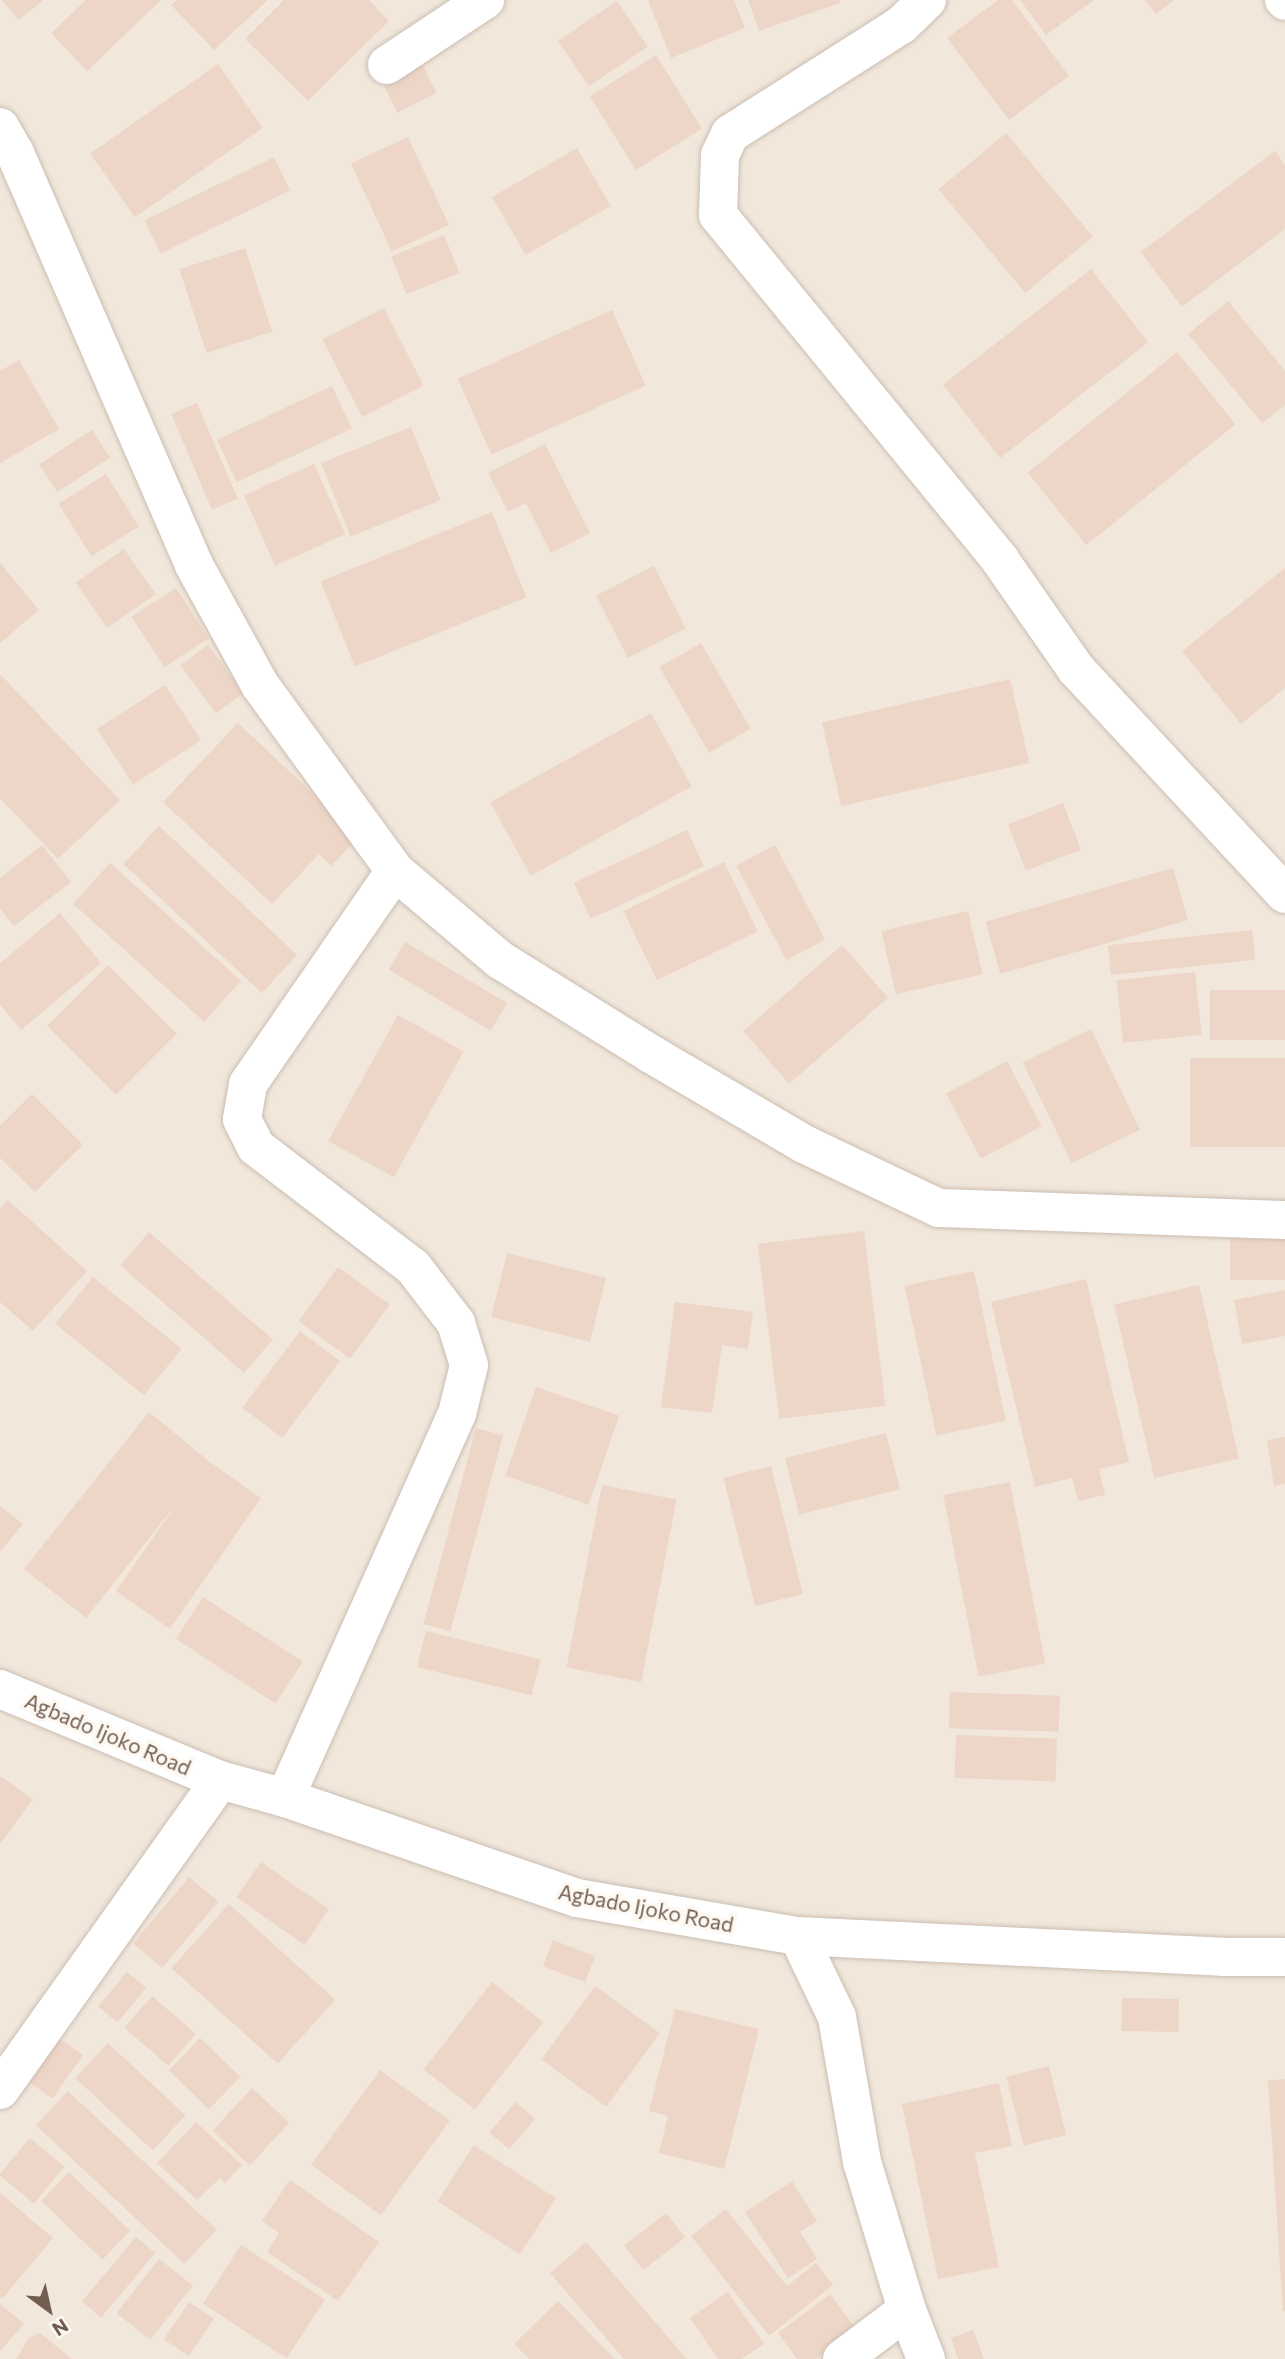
<!DOCTYPE html>
<style>
body{margin:0}
#map{position:relative;width:1285px;height:2359px;overflow:hidden;background:#faf5ec;font-family:Commissioner,sans-serif}
div>[style]{position:absolute}
.residential>*{inset:0;background:#f1e7db;transform-origin:0 0}
.building>*{inset:0;background:#edd6c7;transform-origin:0 0}
.roads{filter:drop-shadow(0 0 2px #ccbdb2) drop-shadow(0 0 2px #ccbdb2)}
.street>*{height:38px;margin:-19px;padding:0 19px;transform-origin:19px;border-radius:19px;background:#fff}
span{translate:-50% -50%;white-space:nowrap;text-align:center;line-height:1.15;-webkit-text-stroke:7px #fdf9f2;paint-order:stroke}
.street-label{font-size:21px;color:#735d51}
.north{position:absolute;left:14px;top:2275px;width:70px;height:70px;-webkit-text-stroke:5px #fdf9f2;paint-order:stroke;rotate:147deg;font-size:19px;font-weight:700;line-height:28px;text-align:center;color:#735d51}
.north::after{content:'';display:block;margin:auto;width:24px;height:32px;background:#735d51;clip-path:polygon(50% 0,100% 100%,50% 72%,0 100%)}
</style>
<div id="map">
<div class="residential">
<div style="left:0;top:0;width:1285px;height:2359px"></div>
</div>
<div class="building">
<div style="clip-path:polygon(2px 0,43px 0,19px 20px)"></div>
<div style="clip-path:polygon(86px 0,161px 0,87px 71px,51px 33px)"></div>
<div style="clip-path:polygon(177px 0,268px 0,214px 50px,171px 5px)"></div>
<div style="clip-path:polygon(284px 0,369px 0,389px 21px,308px 101px,245px 39px)"></div>
<div style="clip-path:polygon(648px 0,734px 0,745px 28px,671px 58px)"></div>
<div style="clip-path:polygon(748px 0,839px 0,840px 3px,759px 31px)"></div>
<div style="clip-path:polygon(998px 0,1012px 0,1069px 76px,1009px 120px,947px 38px)"></div>
<div style="clip-path:polygon(1020px 0,1094px 0,1046px 35px)"></div>
<div style="clip-path:polygon(1145px 0,1174px 0,1156px 14px)"></div>
<div style="left:617px;top:1px;width:55px;height:71px;rotate:56deg"></div>
<div style="left:656px;top:55px;width:87px;height:78px;rotate:58deg"></div>
<div style="left:419px;top:58px;width:39px;height:44px;rotate:63deg"></div>
<div style="left:218px;top:64px;width:78px;height:156px;rotate:55deg"></div>
<div style="left:1006px;top:133px;width:135px;height:88px;rotate:50deg"></div>
<div style="left:408px;top:137px;width:97px;height:63px;rotate:65deg"></div>
<div style="left:577px;top:148px;width:67px;height:98px;rotate:60deg"></div>
<div style="clip-path:polygon(1275px 151px,1285px 165px,1285px 229px,1182px 307px,1141px 252px)"></div>
<div style="left:274px;top:157px;width:37px;height:144px;rotate:64deg"></div>
<div style="left:444px;top:235px;width:41px;height:57px;rotate:68deg"></div>
<div style="left:245px;top:248px;width:88px;height:69px;rotate:72deg"></div>
<div style="left:1091px;top:269px;width:93px;height:188px;rotate:52deg"></div>
<div style="clip-path:polygon(1228px 301px,1285px 371px,1285px 405px,1262px 423px,1188px 334px)"></div>
<div style="left:384px;top:308px;width:87px;height:69px;rotate:63deg"></div>
<div style="left:612px;top:310px;width:83px;height:169px;rotate:66deg"></div>
<div style="left:1177px;top:352px;width:93px;height:192px;rotate:51deg"></div>
<div style="clip-path:polygon(19px 360px,59px 429px,0 463px,0 371px)"></div>
<div style="left:332px;top:386px;width:47px;height:127px;rotate:65deg"></div>
<div style="left:197px;top:403px;width:104px;height:28px;rotate:67deg"></div>
<div style="left:411px;top:427px;width:79px;height:97px;rotate:68deg"></div>
<div style="left:92px;top:430px;width:33px;height:63px;rotate:57deg"></div>
<div style="clip-path:polygon(545px 444px,590px 533px,551px 553px,526px 503px,508px 512px,488px 473px)"></div>
<div style="left:314px;top:464px;width:77px;height:77px;rotate:66deg"></div>
<div style="left:106px;top:474px;width:62px;height:56px;rotate:58deg"></div>
<div style="left:492px;top:512px;width:92px;height:185px;rotate:68deg"></div>
<div style="left:124px;top:549px;width:55px;height:59px;rotate:55deg"></div>
<div style="clip-path:polygon(0 563px,39px 610px,0 643px)"></div>
<div style="left:654px;top:566px;width:70px;height:65px;rotate:63deg"></div>
<div style="clip-path:polygon(1285px 568px,1285px 688px,1241px 724px,1182px 651px)"></div>
<div style="left:176px;top:588px;width:60px;height:53px;rotate:57deg"></div>
<div style="left:701px;top:643px;width:99px;height:48px;rotate:60deg"></div>
<div style="left:208px;top:645px;width:60px;height:34px;rotate:54deg"></div>
<div style="clip-path:polygon(0 674px,120px 800px,58px 859px,0 798px)"></div>
<div style="left:1010px;top:679px;width:86px;height:193px;rotate:77deg"></div>
<div style="left:165px;top:685px;width:66px;height:81px;rotate:57deg"></div>
<div style="left:651px;top:713px;width:84px;height:184px;rotate:61deg"></div>
<div style="clip-path:polygon(238px 723px,359px 837px,331px 866px,319px 854px,272px 904px,163px 802px)"></div>
<div style="left:1063px;top:803px;width:50px;height:59px;rotate:69deg"></div>
<div style="left:159px;top:826px;width:189px;height:52px;rotate:43deg"></div>
<div style="left:687px;top:830px;width:40px;height:125px;rotate:65deg"></div>
<div style="clip-path:polygon(42px 845px,71px 882px,14px 926px,0 909px,0 878px)"></div>
<div style="left:775px;top:845px;width:107px;height:44px;rotate:62deg"></div>
<div style="left:724px;top:862px;width:77px;height:112px;rotate:64deg"></div>
<div style="left:110px;top:863px;width:176px;height:55px;rotate:42deg"></div>
<div style="left:1173px;top:868px;width:54px;height:195px;rotate:74deg"></div>
<div style="left:968px;top:911px;width:65px;height:89px;rotate:77deg"></div>
<div style="clip-path:polygon(60px 913px,101px 963px,21px 1030px,0 1005px,0 963px)"></div>
<div style="left:1252px;top:930px;width:30px;height:145px;rotate:84deg"></div>
<div style="left:405px;top:942px;width:119px;height:32px;rotate:31deg"></div>
<div style="left:842px;top:945px;width:70px;height:131px;rotate:49deg"></div>
<div style="left:108px;top:965px;width:97px;height:86px;rotate:45deg"></div>
<div style="left:1195px;top:972px;width:63px;height:79px;rotate:84deg"></div>
<div style="left:1285px;top:990px;width:50px;height:75px;rotate:90deg"></div>
<div style="left:398px;top:1015px;width:75px;height:144px;rotate:29deg"></div>
<div style="left:1091px;top:1029px;width:112px;height:76px;rotate:64deg"></div>
<div style="left:1285px;top:1058px;width:89px;height:95px;rotate:90deg"></div>
<div style="left:1007px;top:1061px;width:74px;height:69px;rotate:62deg"></div>
<div style="clip-path:polygon(32px 1094px,83px 1145px,35px 1192px,0 1158px,0 1126px)"></div>
<div style="clip-path:polygon(8px 1200px,87px 1271px,33px 1331px,0 1302px,0 1209px)"></div>
<div style="left:864px;top:1231px;width:176px;height:107px;rotate:83deg"></div>
<div style="left:149px;top:1232px;width:164px;height:44px;rotate:41deg"></div>
<div style="left:1285px;top:1236px;width:44px;height:55px;rotate:90deg"></div>
<div style="left:507px;top:1253px;width:102px;height:66px;rotate:14deg"></div>
<div style="left:338px;top:1267px;width:64px;height:67px;rotate:36deg"></div>
<div style="left:974px;top:1271px;width:153px;height:71px;rotate:78deg"></div>
<div style="left:93px;top:1277px;width:114px;height:60px;rotate:39deg"></div>
<div style="clip-path:polygon(1086px 1279px,1129px 1462px,1099px 1469px,1105px 1495px,1078px 1501px,1072px 1478px,1035px 1487px,991px 1302px)"></div>
<div style="left:1199px;top:1285px;width:178px;height:87px;rotate:77deg"></div>
<div style="clip-path:polygon(1285px 1290px,1285px 1336px,1242px 1344px,1234px 1300px)"></div>
<div style="clip-path:polygon(675px 1302px,753px 1312px,748px 1349px,722px 1345px,712px 1413px,661px 1407px)"></div>
<div style="left:300px;top:1331px;width:50px;height:96px;rotate:37deg"></div>
<div style="left:536px;top:1387px;width:88px;height:94px;rotate:19deg"></div>
<div style="clip-path:polygon(149px 1412px,210px 1462px,261px 1498px,170px 1629px,116px 1591px,178px 1502px,86px 1618px,24px 1569px)"></div>
<div style="left:476px;top:1428px;width:28px;height:203px;rotate:15deg"></div>
<div style="left:886px;top:1433px;width:58px;height:104px;rotate:76deg"></div>
<div style="clip-path:polygon(1285px 1437px,1285px 1484px,1274px 1486px,1267px 1440px)"></div>
<div style="left:771px;top:1466px;width:132px;height:49px;rotate:76deg"></div>
<div style="left:1010px;top:1482px;width:185px;height:68px;rotate:79deg"></div>
<div style="left:602px;top:1485px;width:76px;height:186px;rotate:11deg"></div>
<div style="clip-path:polygon(0 1506px,23px 1524px,0 1552px)"></div>
<div style="left:203px;top:1597px;width:119px;height:50px;rotate:33deg"></div>
<div style="left:426px;top:1631px;width:118px;height:37px;rotate:14deg"></div>
<div style="left:950px;top:1692px;width:110px;height:36px;rotate:2deg"></div>
<div style="left:956px;top:1735px;width:101px;height:43px;rotate:2deg"></div>
<div style="clip-path:polygon(0 1776px,33px 1799px,0 1844px)"></div>
<div style="left:261px;top:1862px;width:83px;height:43px;rotate:35deg"></div>
<div style="left:189px;top:1877px;width:38px;height:87px;rotate:40deg"></div>
<div style="left:229px;top:1904px;width:143px;height:86px;rotate:42deg"></div>
<div style="left:553px;top:1940px;width:45px;height:28px;rotate:21deg"></div>
<div style="left:127px;top:1972px;width:25px;height:45px;rotate:40deg"></div>
<div style="left:492px;top:1982px;width:65px;height:111px;rotate:38deg"></div>
<div style="left:595px;top:1986px;width:80px;height:91px;rotate:36deg"></div>
<div style="left:152px;top:1996px;width:58px;height:42px;rotate:41deg"></div>
<div style="left:1122px;top:1998px;width:57px;height:33px;rotate:1deg"></div>
<div style="clip-path:polygon(675px 2009px,759px 2029px,724px 2169px,659px 2153px,668px 2116px,649px 2111px)"></div>
<div style="left:200px;top:2038px;width:56px;height:45px;rotate:44deg"></div>
<div style="left:60px;top:2039px;width:28px;height:53px;rotate:35deg"></div>
<div style="left:108px;top:2043px;width:106px;height:48px;rotate:43deg"></div>
<div style="left:1049px;top:2066px;width:71px;height:44px;rotate:76deg"></div>
<div style="left:380px;top:2070px;width:86px;height:117px;rotate:36deg"></div>
<div style="clip-path:polygon(1285px 2079px,1285px 2311px,1283px 2311px,1268px 2081px)"></div>
<div style="clip-path:polygon(999px 2083px,1012px 2146px,975px 2153px,999px 2267px,938px 2279px,902px 2104px)"></div>
<div style="left:252px;top:2088px;width:51px;height:58px;rotate:43deg"></div>
<div style="left:68px;top:2091px;width:203px;height:47px;rotate:43deg"></div>
<div style="left:515px;top:2102px;width:26px;height:40px;rotate:40deg"></div>
<div style="clip-path:polygon(196px 2122px,242px 2165px,225px 2183px,220px 2178px,197px 2200px,157px 2163px)"></div>
<div style="left:30px;top:2138px;width:45px;height:48px;rotate:40deg"></div>
<div style="left:474px;top:2145px;width:98px;height:67px;rotate:33deg"></div>
<div style="left:69px;top:2172px;width:85px;height:40px;rotate:44deg"></div>
<div style="clip-path:polygon(290px 2180px,379px 2242px,338px 2301px,267px 2252px,279px 2233px,262px 2221px)"></div>
<div style="clip-path:polygon(792px 2181px,817px 2221px,800px 2232px,817px 2259px,788px 2278px,745px 2212px)"></div>
<div style="clip-path:polygon(0 2193px,53px 2238px,2px 2299px,0 2297px)"></div>
<div style="clip-path:polygon(726px 2209px,787px 2286px,816px 2263px,833px 2285px,769px 2336px,691px 2236px)"></div>
<div style="left:666px;top:2213px;width:31px;height:53px;rotate:52deg"></div>
<div style="left:136px;top:2237px;width:25px;height:84px;rotate:40deg"></div>
<div style="clip-path:polygon(586px 2242px,687px 2359px,624px 2359px,550px 2273px)"></div>
<div style="left:241px;top:2245px;width:100px;height:70px;rotate:33deg"></div>
<div style="left:159px;top:2259px;width:43px;height:69px;rotate:38deg"></div>
<div style="clip-path:polygon(728px 2292px,764px 2344px,742px 2359px,718px 2359px,690px 2318px)"></div>
<div style="clip-path:polygon(830px 2294px,856px 2329px,816px 2359px,797px 2359px,778px 2333px)"></div>
<div style="clip-path:polygon(558px 2301px,615px 2359px,529px 2359px,514px 2344px)"></div>
<div style="left:189px;top:2302px;width:30px;height:45px;rotate:34deg"></div>
<div style="clip-path:polygon(0 2304px,24px 2324px,0 2351px)"></div>
<div style="clip-path:polygon(973px 2330px,984px 2359px,958px 2359px,951px 2338px)"></div>
<div style="clip-path:polygon(40px 2333px,72px 2359px,16px 2359px,29px 2338px)"></div>
</div>
<div class="roads">
<div class="street">
<div style="left:927px;top:0;width:36px;rotate:136deg"></div>
<div style="left:901px;top:25px;width:203px;rotate:147.5deg"></div>
<div style="left:730px;top:134px;width:23px;rotate:115deg"></div>
<div style="left:720px;top:155px;width:60px;rotate:91.9deg"></div>
<div style="left:718px;top:215px;width:446px;rotate:50.7deg"></div>
<div style="left:1000px;top:560px;width:133px;rotate:55.1deg"></div>
<div style="left:1076px;top:669px;width:307px;rotate:47.1deg"></div>
<div style="left:1284px;top:0;width:1px;rotate:45deg"></div>
<div style="left:387px;top:65px;width:118px;rotate:-33.6deg"></div>
<div style="left:0;top:127px;width:30px;rotate:60deg"></div>
<div style="left:15px;top:153px;width:449px;rotate:66.5deg"></div>
<div style="left:194px;top:565px;width:137px;rotate:61.2deg"></div>
<div style="left:260px;top:685px;width:230px;rotate:54deg"></div>
<div style="left:395px;top:871px;width:138px;rotate:40.3deg"></div>
<div style="left:500px;top:960px;width:178px;rotate:31.9deg"></div>
<div style="left:651px;top:1054px;width:178px;rotate:30.5deg"></div>
<div style="left:804px;top:1144px;width:149px;rotate:25.4deg"></div>
<div style="left:939px;top:1208px;width:346px;rotate:2deg"></div>
<div style="left:0;top:1689px;width:238px;rotate:22.5deg"></div>
<div style="left:220px;top:1780px;width:67px;rotate:15.5deg"></div>
<div style="left:285px;top:1798px;width:309px;rotate:18.9deg"></div>
<div style="left:577px;top:1898px;width:224px;rotate:9.8deg"></div>
<div style="left:798px;top:1936px;width:425px;rotate:2.8deg"></div>
<div style="left:1222px;top:1957px;width:63px"></div>
<div style="left:285px;top:1798px;width:421px;rotate:-65.9deg"></div>
<div style="left:457px;top:1414px;width:50px;rotate:-76.2deg"></div>
<div style="left:469px;top:1365px;width:44px;rotate:-107.2deg"></div>
<div style="left:456px;top:1323px;width:71px;rotate:-127.5deg"></div>
<div style="left:413px;top:1267px;width:198px;rotate:-142.6deg"></div>
<div style="left:256px;top:1147px;width:31px;rotate:-117deg"></div>
<div style="left:242px;top:1119px;width:36px;rotate:-80deg"></div>
<div style="left:248px;top:1084px;width:259px;rotate:-55.4deg"></div>
<div style="left:798px;top:1936px;width:90px;rotate:64.3deg"></div>
<div style="left:837px;top:2017px;width:147px;rotate:80.2deg"></div>
<div style="left:862px;top:2162px;width:155px;rotate:73.1deg"></div>
<div style="left:907px;top:2310px;width:53px;rotate:68.8deg"></div>
<div style="left:0;top:2090px;width:380px;rotate:-54.6deg"></div>
<div style="left:842px;top:2359px;width:81px;rotate:-37deg"></div>
</div>
</div>
<div class="street-label">
<span style="left:108px;top:1734px;rotate:23deg">Agbado Ijoko Road</span>
<span style="left:646px;top:1908px;rotate:11deg">Agbado Ijoko Road</span>
</div>
<div class="north">N</div>
</div>
